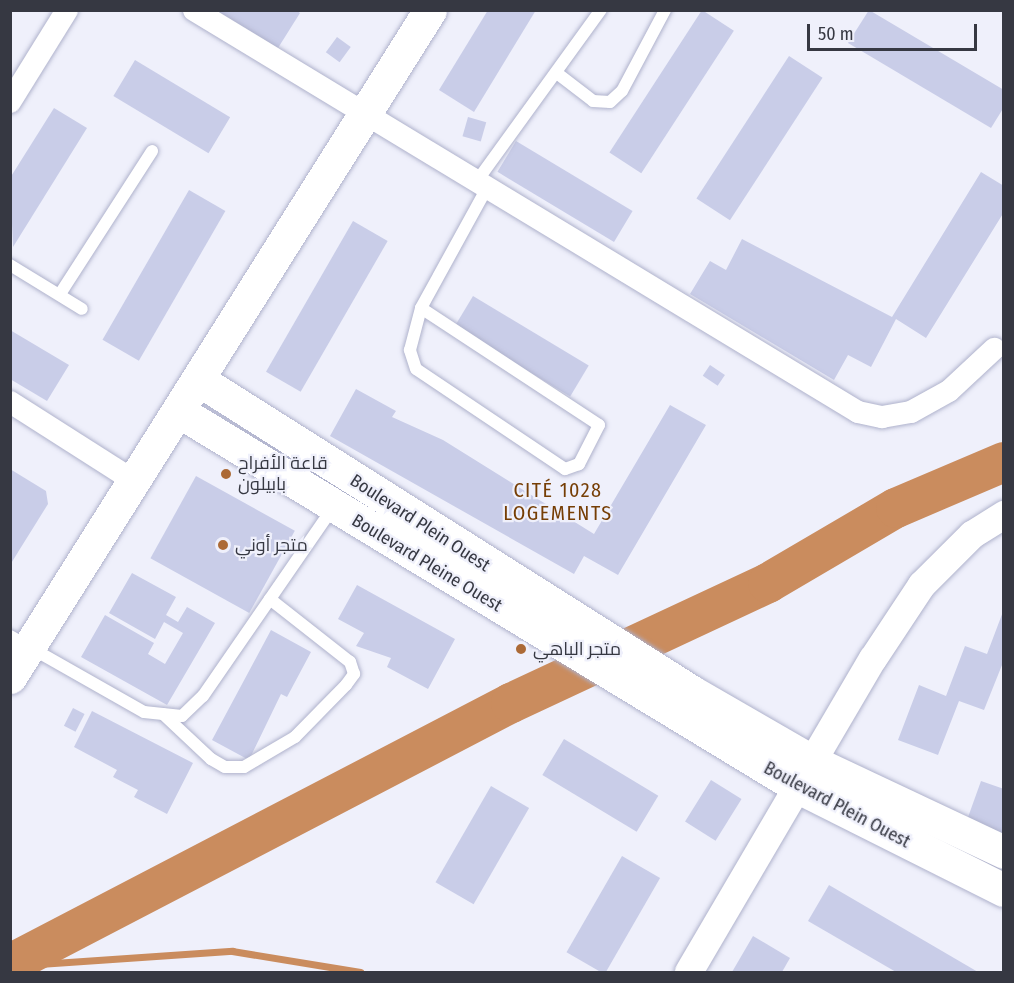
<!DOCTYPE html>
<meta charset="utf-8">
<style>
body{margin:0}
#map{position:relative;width:1014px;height:983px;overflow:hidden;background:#eff0fb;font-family:"Fira Sans Condensed",Cairo,sans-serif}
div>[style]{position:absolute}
.stream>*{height:7px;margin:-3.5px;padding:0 3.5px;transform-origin:3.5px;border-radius:3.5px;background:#ca8c5e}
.river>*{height:40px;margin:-20px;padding:0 20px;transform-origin:20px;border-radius:20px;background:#ca8c5e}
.building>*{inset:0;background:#c9cde8;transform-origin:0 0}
.roads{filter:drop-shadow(0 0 2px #afb2cc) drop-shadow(0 0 2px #afb2cc)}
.service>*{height:12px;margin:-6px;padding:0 6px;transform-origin:6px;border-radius:6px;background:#fff}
.minor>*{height:22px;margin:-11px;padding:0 11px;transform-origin:11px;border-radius:11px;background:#fff}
.tertiary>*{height:28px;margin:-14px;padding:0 14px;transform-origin:14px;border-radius:14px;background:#fff}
.secondary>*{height:33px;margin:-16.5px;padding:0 16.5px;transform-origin:16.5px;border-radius:16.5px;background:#fff}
.dots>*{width:16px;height:16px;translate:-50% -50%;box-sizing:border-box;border:3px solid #eff0fb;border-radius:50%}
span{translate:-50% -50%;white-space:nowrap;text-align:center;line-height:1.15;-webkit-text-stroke:4.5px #eff0fb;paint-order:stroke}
.poi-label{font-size:18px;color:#363842}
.left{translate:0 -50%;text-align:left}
.street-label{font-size:18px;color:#363842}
.neighbourhood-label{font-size:20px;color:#763e05;letter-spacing:1.5px}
.frame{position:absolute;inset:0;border:12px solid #363842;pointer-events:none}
.scale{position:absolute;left:807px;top:24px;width:170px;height:27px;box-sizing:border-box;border:3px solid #363842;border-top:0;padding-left:8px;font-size:18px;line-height:21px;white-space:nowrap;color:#363842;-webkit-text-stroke:4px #eff0fb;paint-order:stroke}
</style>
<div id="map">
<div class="stream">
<div style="left:10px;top:966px;width:223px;rotate:-3.9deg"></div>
<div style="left:232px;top:951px;width:130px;rotate:9.3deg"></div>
</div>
<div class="river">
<div style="left:10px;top:964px;width:565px;rotate:-27.52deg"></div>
<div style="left:511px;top:703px;width:284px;rotate:-25deg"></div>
<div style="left:768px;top:583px;width:148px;rotate:-30.4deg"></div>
<div style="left:896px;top:508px;width:117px;rotate:-23.1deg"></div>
</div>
<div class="building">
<div style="clip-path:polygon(216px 10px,296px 10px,300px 13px,278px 48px)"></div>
<div style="clip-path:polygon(488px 10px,536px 10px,474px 112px,439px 90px)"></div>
<div style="left:702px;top:10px;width:38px;height:170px;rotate:33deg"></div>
<div style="clip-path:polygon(869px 10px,1004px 90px,1004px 107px,991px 128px,848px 43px)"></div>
<div style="left:337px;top:37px;width:17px;height:19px;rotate:36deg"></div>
<div style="left:789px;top:56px;width:40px;height:170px;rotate:33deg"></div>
<div style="left:135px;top:60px;width:111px;height:42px;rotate:31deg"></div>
<div style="clip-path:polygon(54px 108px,87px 128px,13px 247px,10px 178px)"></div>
<div style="left:468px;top:117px;width:19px;height:20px;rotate:16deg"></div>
<div style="left:516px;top:141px;width:136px;height:36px;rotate:31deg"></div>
<div style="clip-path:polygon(981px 172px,1004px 186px,1004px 212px,926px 338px,896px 319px,871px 367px,848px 355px,834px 380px,690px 294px,710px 261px,726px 270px,742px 239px,892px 317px)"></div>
<div style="left:189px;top:190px;width:42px;height:173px;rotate:30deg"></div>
<div style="left:353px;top:221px;width:40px;height:174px;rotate:30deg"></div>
<div style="left:473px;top:296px;width:135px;height:36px;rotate:31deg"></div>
<div style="clip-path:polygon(10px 330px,69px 365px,47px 401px,10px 379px)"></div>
<div style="left:710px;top:365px;width:18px;height:13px;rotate:34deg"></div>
<div style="clip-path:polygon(356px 389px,396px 411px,392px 417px,443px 440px,594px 534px,670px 405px,706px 425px,618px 575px,584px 556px,574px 574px,330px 436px)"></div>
<div style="clip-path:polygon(10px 469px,46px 491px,48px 504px,10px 565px)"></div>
<div style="left:196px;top:476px;width:113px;height:94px;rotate:29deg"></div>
<div style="clip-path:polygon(132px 573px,176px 597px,166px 615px,178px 622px,187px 607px,215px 623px,167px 705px,81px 657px,105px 615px,154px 643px,148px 654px,165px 664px,183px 633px,164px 622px,155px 639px,109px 613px)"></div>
<div style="clip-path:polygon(357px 585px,455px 639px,428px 689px,387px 667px,391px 658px,356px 646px,364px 633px,338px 619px)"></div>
<div style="clip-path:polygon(1004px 609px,1004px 660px,984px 710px,959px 701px,938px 755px,898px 740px,919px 685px,946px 696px,965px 646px,987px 654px)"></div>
<div style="clip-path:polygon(271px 630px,311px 652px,287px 697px,281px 694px,249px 760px,212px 740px)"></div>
<div style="left:73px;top:708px;width:13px;height:20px;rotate:27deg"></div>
<div style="clip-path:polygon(92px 711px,193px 763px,167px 814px,134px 797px,138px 790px,113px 777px,117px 770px,74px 747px)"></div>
<div style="left:564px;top:739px;width:110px;height:42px;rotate:31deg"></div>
<div style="left:711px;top:780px;width:36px;height:49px;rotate:32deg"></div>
<div style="clip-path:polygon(981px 781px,1004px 789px,1004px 834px,967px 820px)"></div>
<div style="left:491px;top:786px;width:44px;height:111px;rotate:30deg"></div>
<div style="left:622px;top:856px;width:44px;height:111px;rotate:30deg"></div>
<div style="clip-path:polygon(829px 885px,978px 972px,896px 972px,808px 921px)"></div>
<div style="clip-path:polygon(753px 936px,790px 958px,782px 972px,732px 972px)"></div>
</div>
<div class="roads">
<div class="service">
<div style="left:558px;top:74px;width:44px;rotate:37.6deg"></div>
<div style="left:593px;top:101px;width:17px;rotate:3deg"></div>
<div style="left:610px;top:102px;width:16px;rotate:-43deg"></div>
<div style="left:622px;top:91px;width:92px;rotate:-62deg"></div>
<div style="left:477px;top:181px;width:211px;rotate:-54.1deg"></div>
<div style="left:10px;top:265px;width:84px;rotate:31.4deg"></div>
<div style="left:60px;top:294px;width:170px;rotate:-57.2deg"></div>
<div style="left:421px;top:308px;width:213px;rotate:33.3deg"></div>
<div style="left:599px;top:425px;width:44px;rotate:117.1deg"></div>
<div style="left:579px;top:464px;width:15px;rotate:160deg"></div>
<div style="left:565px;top:469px;width:179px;rotate:-146.1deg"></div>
<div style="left:416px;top:369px;width:20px;rotate:-108deg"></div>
<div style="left:410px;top:350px;width:43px;rotate:-75.3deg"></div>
<div style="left:421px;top:308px;width:137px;rotate:-61.2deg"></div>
<div style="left:10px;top:636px;width:154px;rotate:29.6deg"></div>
<div style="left:144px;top:712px;width:38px;rotate:6deg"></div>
<div style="left:182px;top:716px;width:29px;rotate:-44deg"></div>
<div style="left:203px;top:696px;width:231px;rotate:-55.4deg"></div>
<div style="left:163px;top:714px;width:66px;rotate:43.2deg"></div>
<div style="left:211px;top:759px;width:16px;rotate:30deg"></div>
<div style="left:225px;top:767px;width:19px"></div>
<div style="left:244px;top:767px;width:59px;rotate:-30.5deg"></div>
<div style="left:295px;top:737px;width:73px;rotate:-45.6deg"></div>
<div style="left:346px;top:685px;width:14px;rotate:-54deg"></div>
<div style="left:354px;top:674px;width:13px;rotate:-108deg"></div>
<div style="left:350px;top:662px;width:102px;rotate:-141.8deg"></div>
</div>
<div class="minor">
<div style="left:194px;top:10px;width:776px;rotate:31.19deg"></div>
<div style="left:858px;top:412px;width:25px;rotate:12deg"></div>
<div style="left:882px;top:417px;width:29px;rotate:-10deg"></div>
<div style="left:911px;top:412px;width:43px;rotate:-28.9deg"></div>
<div style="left:949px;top:391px;width:62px;rotate:-43deg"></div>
<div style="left:10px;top:102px;width:108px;rotate:-58.2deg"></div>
<div style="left:10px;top:402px;width:147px;rotate:32.5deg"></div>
</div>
<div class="tertiary">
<div style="left:689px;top:972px;width:363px;rotate:-59.6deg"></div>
<div style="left:873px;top:659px;width:89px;rotate:-56.5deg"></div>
<div style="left:922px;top:585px;width:71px;rotate:-45deg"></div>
<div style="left:972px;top:535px;width:38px;rotate:-32deg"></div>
</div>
<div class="secondary">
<div style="left:199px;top:380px;width:583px;rotate:32.33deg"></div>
<div style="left:692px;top:692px;width:140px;rotate:30deg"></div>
<div style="left:813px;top:762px;width:211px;rotate:25.2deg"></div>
<div style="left:180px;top:412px;width:723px;rotate:31.25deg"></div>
<div style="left:798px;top:787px;width:230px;rotate:26.6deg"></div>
<div style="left:10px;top:677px;width:788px;rotate:-57.8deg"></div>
</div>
</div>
<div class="dots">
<div style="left:226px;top:474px;background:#ac6a36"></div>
<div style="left:223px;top:545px;background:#ac6a36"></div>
<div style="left:521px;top:649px;background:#ac6a36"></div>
</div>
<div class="poi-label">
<span class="left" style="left:238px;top:474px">قاعة الأفراح<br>بابيلون</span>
<span class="left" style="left:235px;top:545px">متجر أوني</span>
<span class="left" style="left:533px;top:649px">متجر الباهي</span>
</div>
<div class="street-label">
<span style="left:420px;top:523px;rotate:33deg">Boulevard Plein Ouest</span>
<span style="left:427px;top:563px;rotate:31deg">Boulevard Pleine Ouest</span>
<span style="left:837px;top:805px;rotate:28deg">Boulevard Plein Ouest</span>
</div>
<div class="neighbourhood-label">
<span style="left:558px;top:502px">CITÉ 1028<br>LOGEMENTS</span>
</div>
<div class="frame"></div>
<div class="scale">50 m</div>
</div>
